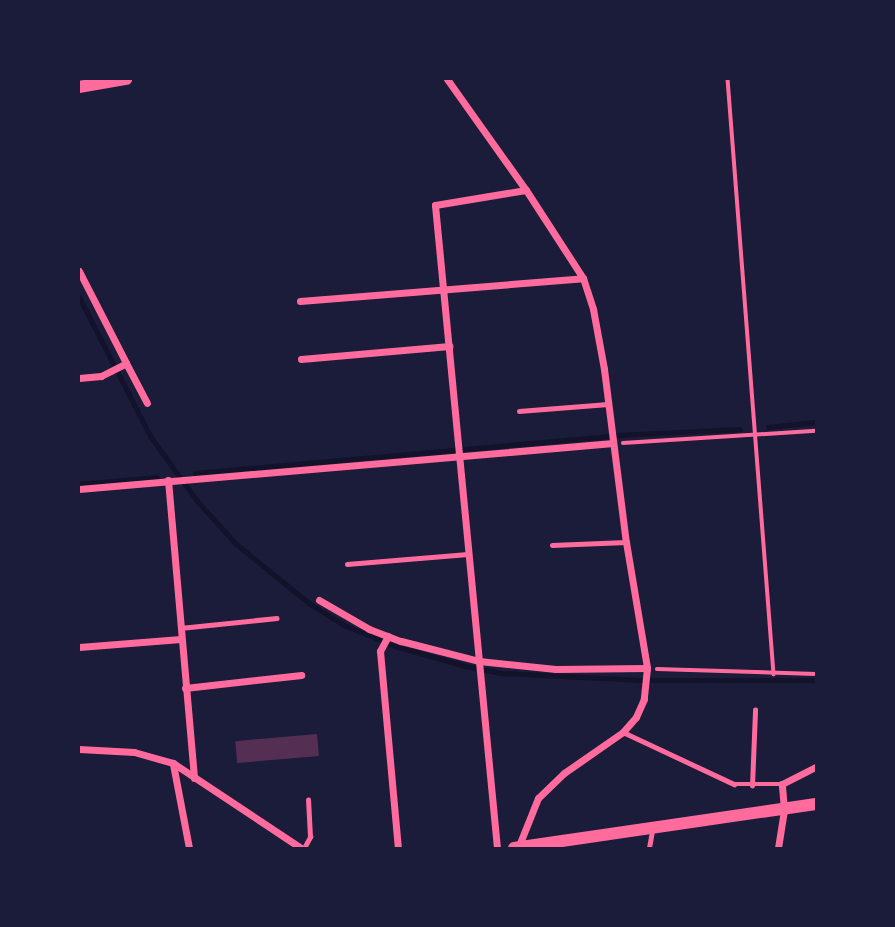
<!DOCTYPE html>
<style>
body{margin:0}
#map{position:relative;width:895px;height:927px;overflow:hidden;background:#1b1b3a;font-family:"Sofia Sans Condensed",sans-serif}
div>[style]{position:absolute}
.stream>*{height:5px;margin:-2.5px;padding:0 2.5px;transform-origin:2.5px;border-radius:2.5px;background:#12122b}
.building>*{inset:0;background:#542f53;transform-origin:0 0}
.path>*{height:3.5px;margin:-1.75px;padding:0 1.75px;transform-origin:1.75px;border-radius:1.75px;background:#ff6b9d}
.service>*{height:4.5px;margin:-2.25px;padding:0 2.25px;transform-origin:2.25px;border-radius:2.25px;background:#ff6b9d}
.minor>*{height:7px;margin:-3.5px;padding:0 3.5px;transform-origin:3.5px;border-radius:3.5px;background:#ff6b9d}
.tertiary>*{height:12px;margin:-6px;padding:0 6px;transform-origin:6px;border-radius:6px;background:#ff6b9d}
span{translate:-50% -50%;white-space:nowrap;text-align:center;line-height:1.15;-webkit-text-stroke:5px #1b1b3a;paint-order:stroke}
.frame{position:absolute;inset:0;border:80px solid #1b1b3a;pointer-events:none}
</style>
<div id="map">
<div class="stream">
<div style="left:79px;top:297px;width:156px;rotate:62.9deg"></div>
<div style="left:150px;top:436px;width:80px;rotate:54.1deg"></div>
<div style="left:197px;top:501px;width:58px;rotate:47.8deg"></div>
<div style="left:236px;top:544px;width:95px;rotate:39deg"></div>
<div style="left:310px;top:604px;width:40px;rotate:32deg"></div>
<div style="left:344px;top:625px;width:55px;rotate:22.4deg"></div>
<div style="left:395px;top:646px;width:73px;rotate:15.9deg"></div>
<div style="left:465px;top:666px;width:37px;rotate:11deg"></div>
<div style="left:501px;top:673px;width:140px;rotate:2.9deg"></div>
<div style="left:641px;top:680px;width:175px"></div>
<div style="left:768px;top:427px;width:48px;rotate:-5.9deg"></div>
<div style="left:195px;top:473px;width:425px;rotate:-5.1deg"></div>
<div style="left:618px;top:435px;width:122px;rotate:-2.8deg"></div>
<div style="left:79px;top:484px;width:78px;rotate:-5.1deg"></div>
</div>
<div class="building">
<div style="left:317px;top:734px;width:22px;height:82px;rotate:85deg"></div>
</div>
<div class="path">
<div style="left:728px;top:79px;width:597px;rotate:85.58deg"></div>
<div style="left:623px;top:443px;width:193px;rotate:-3.6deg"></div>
<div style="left:657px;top:669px;width:159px;rotate:1.8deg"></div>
</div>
<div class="service">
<div style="left:519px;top:411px;width:89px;rotate:-4.5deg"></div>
<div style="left:552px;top:545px;width:74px;rotate:-2.3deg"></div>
<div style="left:347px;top:564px;width:121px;rotate:-4.7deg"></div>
<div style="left:180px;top:628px;width:97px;rotate:-5.9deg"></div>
<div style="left:623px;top:732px;width:123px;rotate:25.1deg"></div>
<div style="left:734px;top:784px;width:47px"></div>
<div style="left:752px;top:786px;width:76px;rotate:-87.7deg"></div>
<div style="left:304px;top:848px;width:13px;rotate:-61deg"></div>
<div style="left:310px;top:837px;width:37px;rotate:-93deg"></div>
<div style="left:649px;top:848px;width:17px;rotate:-80deg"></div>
</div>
<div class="minor">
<div style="left:447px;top:79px;width:136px;rotate:54.6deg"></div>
<div style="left:526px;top:190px;width:105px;rotate:57.1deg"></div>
<div style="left:583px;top:278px;width:33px;rotate:72deg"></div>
<div style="left:593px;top:309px;width:61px;rotate:79.6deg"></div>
<div style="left:604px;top:369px;width:174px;rotate:82.8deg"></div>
<div style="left:626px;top:542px;width:128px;rotate:80.5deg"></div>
<div style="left:647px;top:668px;width:31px;rotate:96deg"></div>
<div style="left:644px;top:699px;width:20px;rotate:114deg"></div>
<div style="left:636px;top:717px;width:20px;rotate:131deg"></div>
<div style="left:623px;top:732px;width:72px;rotate:145.2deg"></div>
<div style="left:564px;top:773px;width:36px;rotate:136deg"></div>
<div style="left:538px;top:798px;width:54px;rotate:111.8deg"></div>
<div style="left:79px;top:271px;width:103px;rotate:62.9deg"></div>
<div style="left:300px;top:301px;width:284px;rotate:-4.6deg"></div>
<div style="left:301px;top:359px;width:149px;rotate:-5deg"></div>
<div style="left:79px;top:378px;width:22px;rotate:-5deg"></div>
<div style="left:101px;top:376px;width:28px;rotate:-27deg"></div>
<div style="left:126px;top:363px;width:45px;rotate:62.3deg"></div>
<div style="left:168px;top:480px;width:299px;rotate:85deg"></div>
<div style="left:79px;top:489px;width:536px;rotate:-4.92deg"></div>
<div style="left:319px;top:600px;width:58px;rotate:30.1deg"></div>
<div style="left:369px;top:629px;width:34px;rotate:21deg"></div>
<div style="left:401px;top:641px;width:81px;rotate:14.4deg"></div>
<div style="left:479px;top:661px;width:77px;rotate:5.9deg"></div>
<div style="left:556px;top:669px;width:91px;rotate:-0.6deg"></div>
<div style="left:388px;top:636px;width:17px;rotate:118deg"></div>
<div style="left:380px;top:651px;width:198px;rotate:84.8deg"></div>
<div style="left:79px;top:647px;width:102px;rotate:-4.5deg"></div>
<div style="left:185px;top:688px;width:117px;rotate:-6.4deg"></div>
<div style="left:79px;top:749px;width:55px;rotate:3.1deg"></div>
<div style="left:134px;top:752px;width:41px;rotate:15.8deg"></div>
<div style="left:173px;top:763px;width:154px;rotate:33.6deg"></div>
<div style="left:173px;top:764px;width:86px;rotate:79.2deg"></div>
<div style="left:497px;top:848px;width:646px;rotate:-95.51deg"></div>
<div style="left:435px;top:205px;width:92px;rotate:-9.4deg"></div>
<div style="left:778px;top:848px;width:39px;rotate:-81deg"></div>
<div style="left:784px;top:809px;width:25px;rotate:-95deg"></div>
<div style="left:782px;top:784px;width:38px;rotate:-27deg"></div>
</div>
<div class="tertiary">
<div style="left:79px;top:87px;width:48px;rotate:-9.7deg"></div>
<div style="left:514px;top:848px;width:305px;rotate:-8.3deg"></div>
</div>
<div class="frame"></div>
</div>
